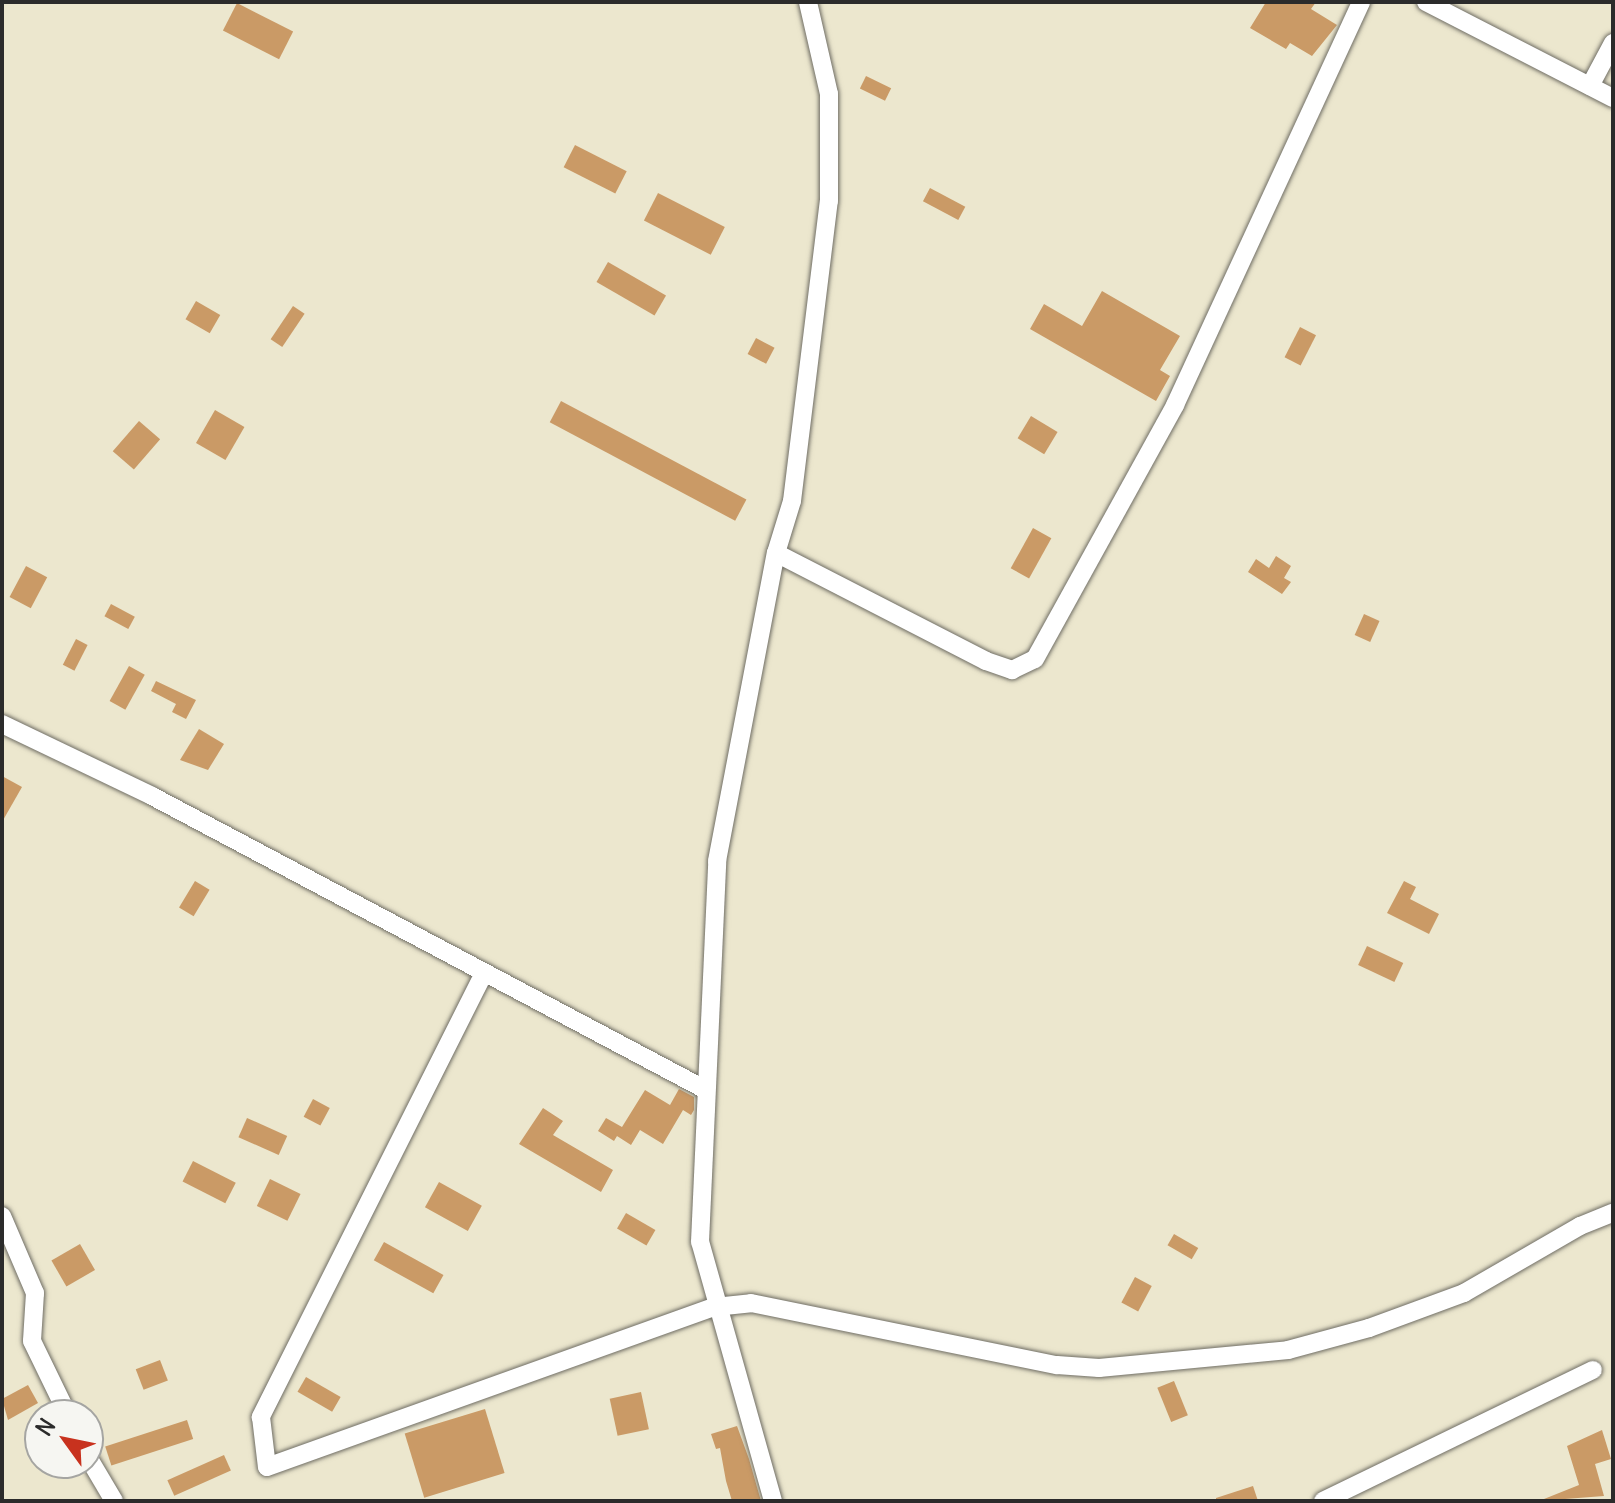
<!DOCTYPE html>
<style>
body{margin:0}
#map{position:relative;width:1615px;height:1503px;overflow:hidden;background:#ece7ce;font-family:Delius,sans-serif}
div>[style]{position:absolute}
.building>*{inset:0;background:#ca9a66;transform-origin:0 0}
.roads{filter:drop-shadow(0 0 2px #6f6d64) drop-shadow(0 0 2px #6f6d64)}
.minor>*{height:18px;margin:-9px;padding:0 9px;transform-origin:9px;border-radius:9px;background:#fff}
span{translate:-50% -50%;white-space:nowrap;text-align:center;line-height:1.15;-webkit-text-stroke:6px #f6f6f2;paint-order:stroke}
.frame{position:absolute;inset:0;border:4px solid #2b2b2b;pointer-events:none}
.north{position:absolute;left:24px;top:1399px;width:80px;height:80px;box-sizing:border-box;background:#f6f6f2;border:2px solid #a5a5a2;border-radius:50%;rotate:303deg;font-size:22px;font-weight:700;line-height:32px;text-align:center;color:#2b2b2b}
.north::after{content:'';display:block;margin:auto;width:28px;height:36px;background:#c8321e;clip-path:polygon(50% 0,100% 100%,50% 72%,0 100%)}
</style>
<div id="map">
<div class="building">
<div style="clip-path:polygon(1266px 2px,1316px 2px,1311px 9px,1337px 25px,1312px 56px,1290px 43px,1286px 49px,1250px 28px)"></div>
<div style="left:237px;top:3px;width:63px;height:31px;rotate:27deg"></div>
<div style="left:866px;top:76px;width:28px;height:14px;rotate:26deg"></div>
<div style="left:575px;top:145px;width:58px;height:25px;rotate:27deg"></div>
<div style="left:930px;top:188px;width:40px;height:15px;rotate:28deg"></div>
<div style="left:658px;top:193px;width:75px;height:31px;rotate:27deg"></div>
<div style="left:608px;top:262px;width:67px;height:23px;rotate:30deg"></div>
<div style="clip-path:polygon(1102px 291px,1180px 336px,1160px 370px,1170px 376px,1156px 401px,1030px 329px,1044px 304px,1082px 326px)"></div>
<div style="left:196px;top:301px;width:28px;height:21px;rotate:30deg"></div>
<div style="left:293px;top:306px;width:14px;height:40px;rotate:34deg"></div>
<div style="left:1300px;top:327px;width:18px;height:34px;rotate:27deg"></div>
<div style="left:756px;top:338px;width:21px;height:18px;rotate:28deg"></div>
<div style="left:561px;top:401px;width:210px;height:24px;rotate:28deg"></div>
<div style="left:215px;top:410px;width:34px;height:38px;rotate:30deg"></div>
<div style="left:1031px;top:416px;width:31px;height:26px;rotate:31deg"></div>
<div style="left:139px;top:421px;width:28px;height:40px;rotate:41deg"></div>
<div style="left:1033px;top:528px;width:21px;height:46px;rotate:29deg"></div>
<div style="clip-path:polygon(1276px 556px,1291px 566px,1284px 578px,1291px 582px,1282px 594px,1248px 572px,1256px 559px,1269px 568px)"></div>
<div style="left:26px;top:566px;width:24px;height:35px;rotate:28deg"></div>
<div style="left:111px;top:604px;width:27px;height:14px;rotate:28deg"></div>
<div style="left:1364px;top:614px;width:17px;height:23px;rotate:24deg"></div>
<div style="left:76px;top:639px;width:13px;height:29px;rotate:27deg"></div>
<div style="left:129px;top:666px;width:18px;height:40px;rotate:29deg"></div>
<div style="clip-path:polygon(156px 681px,196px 700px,186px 719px,172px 712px,176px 704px,151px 691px)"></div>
<div style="clip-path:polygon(199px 729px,224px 744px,208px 770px,180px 760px)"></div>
<div style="clip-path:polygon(2px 776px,22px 787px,2px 822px)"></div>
<div style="left:195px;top:881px;width:17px;height:31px;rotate:31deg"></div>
<div style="clip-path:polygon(1404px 881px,1416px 887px,1410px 899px,1439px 914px,1429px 934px,1387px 913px)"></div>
<div style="left:1367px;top:946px;width:40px;height:21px;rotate:25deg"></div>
<div style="clip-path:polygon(679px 1089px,694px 1097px,694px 1110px,691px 1115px,683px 1110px,663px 1144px,640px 1130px,631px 1145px,617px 1136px,620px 1131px,614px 1141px,598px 1131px,606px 1118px,622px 1127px,645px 1090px,670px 1105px)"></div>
<div style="left:313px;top:1099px;width:19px;height:20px;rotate:28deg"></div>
<div style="clip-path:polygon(543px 1108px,563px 1121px,553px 1135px,613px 1170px,601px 1192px,519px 1144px)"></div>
<div style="left:247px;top:1118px;width:44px;height:21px;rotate:24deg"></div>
<div style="left:193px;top:1161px;width:48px;height:23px;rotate:27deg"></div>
<div style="left:270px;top:1179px;width:34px;height:30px;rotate:26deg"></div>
<div style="left:439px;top:1182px;width:49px;height:29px;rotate:29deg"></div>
<div style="left:626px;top:1213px;width:34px;height:18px;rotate:30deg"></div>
<div style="left:1174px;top:1234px;width:28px;height:13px;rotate:30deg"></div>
<div style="left:384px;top:1242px;width:68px;height:21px;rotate:29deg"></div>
<div style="left:80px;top:1244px;width:30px;height:33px;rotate:60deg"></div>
<div style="left:1135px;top:1277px;width:19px;height:29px;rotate:28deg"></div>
<div style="left:160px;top:1360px;width:22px;height:26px;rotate:69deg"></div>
<div style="left:306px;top:1377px;width:40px;height:17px;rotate:30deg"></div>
<div style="left:1174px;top:1381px;width:37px;height:18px;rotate:68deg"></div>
<div style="clip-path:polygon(28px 1385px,38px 1403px,8px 1420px,2px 1399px)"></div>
<div style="left:641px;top:1392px;width:38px;height:32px;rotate:78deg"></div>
<div style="left:485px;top:1409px;width:67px;height:84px;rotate:73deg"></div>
<div style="left:187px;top:1420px;width:20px;height:86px;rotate:72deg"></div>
<div style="clip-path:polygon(737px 1426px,749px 1459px,761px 1501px,732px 1501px,726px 1481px,720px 1448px,716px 1449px,711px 1434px)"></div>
<div style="clip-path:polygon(1602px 1430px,1611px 1459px,1595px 1464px,1604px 1496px,1539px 1501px,1579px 1485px,1567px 1446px)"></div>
<div style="left:224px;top:1455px;width:17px;height:62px;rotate:66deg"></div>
<div style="clip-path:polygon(1253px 1486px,1258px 1501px,1216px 1501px,1216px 1498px)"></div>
</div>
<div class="roads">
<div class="minor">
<div style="left:1426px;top:2px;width:210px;rotate:27.2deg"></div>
<div style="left:1590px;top:86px;width:49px;rotate:-61.9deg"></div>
<div style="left:776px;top:553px;width:236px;rotate:27.2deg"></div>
<div style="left:986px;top:661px;width:28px;rotate:19deg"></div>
<div style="left:1012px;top:670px;width:25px;rotate:-26deg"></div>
<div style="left:1035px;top:659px;width:290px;rotate:-61.1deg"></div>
<div style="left:1175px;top:405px;width:444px;rotate:-65.2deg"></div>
<div style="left:2px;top:724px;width:166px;rotate:25.6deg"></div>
<div style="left:152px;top:796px;width:627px;rotate:27.95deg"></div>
<div style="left:483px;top:975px;width:495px;rotate:116.7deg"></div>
<div style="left:261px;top:1417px;width:50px;rotate:83.2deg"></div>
<div style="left:267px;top:1467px;width:476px;rotate:-19.7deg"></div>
<div style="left:715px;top:1307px;width:36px;rotate:-6deg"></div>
<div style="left:751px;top:1303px;width:312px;rotate:11.5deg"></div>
<div style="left:1057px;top:1365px;width:42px;rotate:4.1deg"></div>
<div style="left:1099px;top:1368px;width:190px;rotate:-5.4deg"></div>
<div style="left:1288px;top:1350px;width:84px;rotate:-15.2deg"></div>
<div style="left:1369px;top:1328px;width:101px;rotate:-20.2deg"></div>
<div style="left:1464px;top:1293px;width:134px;rotate:-30deg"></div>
<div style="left:1580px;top:1226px;width:35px;rotate:-22deg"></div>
<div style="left:2px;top:1216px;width:84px;rotate:66.8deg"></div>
<div style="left:35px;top:1293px;width:48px;rotate:93.6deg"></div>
<div style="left:32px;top:1341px;width:82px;rotate:64.1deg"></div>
<div style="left:88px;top:1457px;width:51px;rotate:59.4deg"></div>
<div style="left:773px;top:1501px;width:269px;rotate:-105.7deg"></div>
<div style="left:700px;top:1242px;width:381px;rotate:-87.4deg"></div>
<div style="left:717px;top:861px;width:314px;rotate:-79.2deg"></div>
<div style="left:776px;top:553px;width:54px;rotate:-72.9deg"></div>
<div style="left:792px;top:501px;width:302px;rotate:-83deg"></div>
<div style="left:829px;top:201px;width:107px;rotate:-90deg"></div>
<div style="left:829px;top:94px;width:94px;rotate:-102.9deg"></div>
<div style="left:1323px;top:1501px;width:300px;rotate:-25.9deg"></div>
</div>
</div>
<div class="frame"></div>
<div class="north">N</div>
</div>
